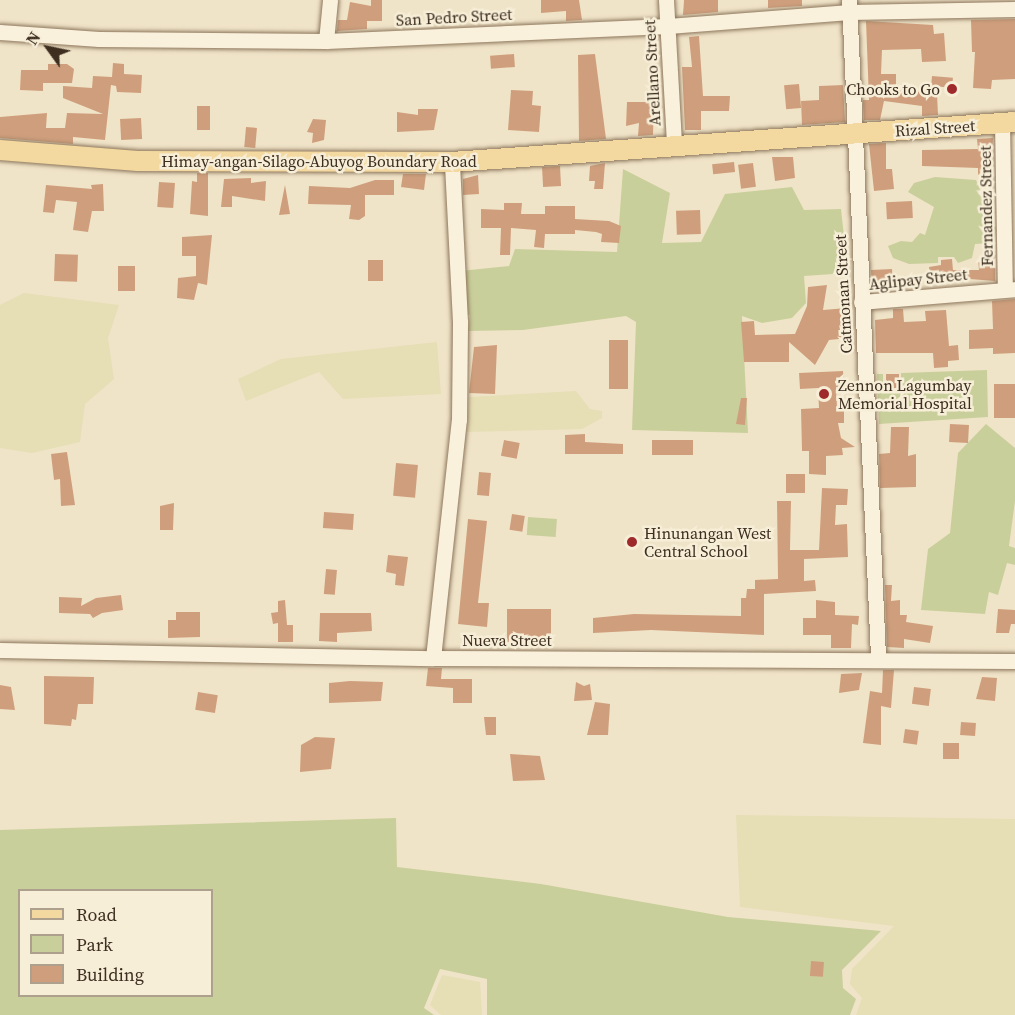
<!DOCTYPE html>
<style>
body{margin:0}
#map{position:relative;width:1015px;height:1015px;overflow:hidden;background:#f0e4c8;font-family:"Source Serif 4",serif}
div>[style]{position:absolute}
.farmland>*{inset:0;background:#e6deb5}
.green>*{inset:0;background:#c9cf9b;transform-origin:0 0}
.building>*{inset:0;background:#cf9f7d;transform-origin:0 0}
.roads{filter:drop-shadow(0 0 2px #8d765c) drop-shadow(0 0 2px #8d765c)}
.minor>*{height:15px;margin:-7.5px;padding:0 7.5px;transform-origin:7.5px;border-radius:7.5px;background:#faf1dc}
.major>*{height:20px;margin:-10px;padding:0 10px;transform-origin:10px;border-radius:10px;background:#f3d9a0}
.dots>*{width:16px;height:16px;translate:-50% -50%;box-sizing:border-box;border:3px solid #f7eed8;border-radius:50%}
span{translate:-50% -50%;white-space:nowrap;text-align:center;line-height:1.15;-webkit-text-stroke:5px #f7eed8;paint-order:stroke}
.street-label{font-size:16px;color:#3d2e20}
.poi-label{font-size:16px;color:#3d2e20}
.right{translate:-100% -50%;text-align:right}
.left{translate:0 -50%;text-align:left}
.legend{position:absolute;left:18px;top:889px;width:195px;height:108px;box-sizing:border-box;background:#f7eed8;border:2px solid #ada18e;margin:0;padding:8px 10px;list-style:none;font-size:18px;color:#3d2e20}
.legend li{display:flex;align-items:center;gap:12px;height:30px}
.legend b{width:30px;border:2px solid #ada18e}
.north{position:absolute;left:18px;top:18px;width:60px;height:60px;-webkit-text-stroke:4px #f7eed8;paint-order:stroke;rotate:303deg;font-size:16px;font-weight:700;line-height:24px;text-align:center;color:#3d2e20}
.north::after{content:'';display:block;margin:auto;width:21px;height:27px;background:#3d2e20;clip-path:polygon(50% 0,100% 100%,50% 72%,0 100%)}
</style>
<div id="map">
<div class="farmland">
<div style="clip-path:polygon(24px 293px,119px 305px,108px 338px,114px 379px,85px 404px,80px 442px,32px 453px,0 448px,0 305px)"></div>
<div style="clip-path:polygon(437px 342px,441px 394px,343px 399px,319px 372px,246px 401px,238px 379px,281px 359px)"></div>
<div style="clip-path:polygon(576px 391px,590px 409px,602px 411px,602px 418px,582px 429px,467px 432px,469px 397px)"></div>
<div style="clip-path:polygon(736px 815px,1015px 819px,1015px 1015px,856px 1015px,862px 998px,850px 984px,852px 969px,894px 926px,740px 907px)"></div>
<div style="clip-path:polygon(442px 975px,480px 982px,482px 1015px,441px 1015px,430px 1005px)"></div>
</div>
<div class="green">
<div style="clip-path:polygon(623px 169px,670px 193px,662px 243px,701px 242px,725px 194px,792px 187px,804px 210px,841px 209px,848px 273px,804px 276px,806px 303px,792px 318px,762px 323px,742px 316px,748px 433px,632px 430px,636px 322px,626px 316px,523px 330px,468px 331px,470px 315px,466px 315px,460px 271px,509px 266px,515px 249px,617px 252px)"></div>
<div style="clip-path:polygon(935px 177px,976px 180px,997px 230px,993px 243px,975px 244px,972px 258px,958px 263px,954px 257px,938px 257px,938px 263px,909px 264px,893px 258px,888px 246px,901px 241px,912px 242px,920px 233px,925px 235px,934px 207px,908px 192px,914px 183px)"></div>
<div style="clip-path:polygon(987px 370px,988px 417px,879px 424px,877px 374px,883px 374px,883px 390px,901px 391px,901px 373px)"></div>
<div style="clip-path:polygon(986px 424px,1015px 448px,1015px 501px,1009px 546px,1015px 548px,1015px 565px,1007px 563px,998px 595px,989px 592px,985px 614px,921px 610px,928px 549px,950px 533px,958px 453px)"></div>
<div style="left:528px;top:517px;width:29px;height:18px;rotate:4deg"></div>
<div style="clip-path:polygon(evenodd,396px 818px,397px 867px,541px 884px,728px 917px,881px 931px,842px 970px,843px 988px,856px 999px,850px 1015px,487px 1015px,487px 979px,440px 969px,424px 1008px,434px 1015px,0 1015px,0 830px,396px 818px,20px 890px,212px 890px,212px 996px,20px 996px,20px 890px)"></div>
</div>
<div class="building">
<div style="clip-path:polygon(371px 0,382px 0,382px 21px,367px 21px,367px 29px,337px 31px,338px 20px,347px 20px,350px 2px,371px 6px)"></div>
<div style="clip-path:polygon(541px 0,579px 0,582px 20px,566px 21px,566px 11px,541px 13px)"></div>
<div style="clip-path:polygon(684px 0,718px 0,718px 12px,683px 15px)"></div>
<div style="clip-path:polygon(768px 0,802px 0,802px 6px,768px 8px)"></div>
<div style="clip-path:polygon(1015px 19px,1015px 79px,992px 80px,991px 89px,973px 88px,975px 52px,972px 52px,971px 20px)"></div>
<div style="clip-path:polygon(866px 21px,933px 25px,934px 34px,944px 33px,946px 61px,922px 62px,921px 49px,882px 50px,881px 74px,896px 74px,896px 88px,937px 94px,938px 115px,922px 116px,922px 106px,884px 101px,880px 120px,864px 120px,863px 100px,869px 100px)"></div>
<div style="clip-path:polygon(699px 36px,703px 96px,730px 96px,729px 111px,701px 111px,701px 130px,685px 130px,682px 67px,692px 67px,689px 37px)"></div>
<div style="left:514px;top:54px;width:13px;height:24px;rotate:86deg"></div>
<div style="clip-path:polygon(595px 54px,606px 139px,579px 141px,578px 55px)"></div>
<div style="clip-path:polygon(113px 63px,124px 64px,124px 74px,142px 75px,141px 93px,117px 92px,116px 86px,111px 85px,105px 140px,73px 137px,73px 144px,0 138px,0 117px,47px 113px,46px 128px,65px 128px,67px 113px,103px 114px,63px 98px,63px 86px,92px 88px,93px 76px,112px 77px)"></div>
<div style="clip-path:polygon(48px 64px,67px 64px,74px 69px,72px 83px,43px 83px,43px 91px,20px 90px,21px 70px,48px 70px)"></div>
<div style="left:932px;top:76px;width:21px;height:10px;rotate:5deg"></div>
<div style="left:799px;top:84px;width:24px;height:15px;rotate:85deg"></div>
<div style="clip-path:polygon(843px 85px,845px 122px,802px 125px,801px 101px,819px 100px,819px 86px)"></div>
<div style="clip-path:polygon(511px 90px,533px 91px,532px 105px,541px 106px,539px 132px,508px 130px)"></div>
<div style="clip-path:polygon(627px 102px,654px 102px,653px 135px,638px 136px,639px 123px,626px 126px)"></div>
<div style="left:210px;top:106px;width:24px;height:13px;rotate:90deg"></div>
<div style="clip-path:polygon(418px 109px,438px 109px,434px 130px,397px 132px,397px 112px,418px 115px)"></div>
<div style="left:141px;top:118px;width:21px;height:21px;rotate:87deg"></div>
<div style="clip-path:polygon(313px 119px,326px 120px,324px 140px,312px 143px,313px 133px,307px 132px)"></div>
<div style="left:246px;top:127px;width:11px;height:20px;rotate:5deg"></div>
<div style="clip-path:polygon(993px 138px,990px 175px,978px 175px,978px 168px,922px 166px,922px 150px,978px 149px,977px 139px)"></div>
<div style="clip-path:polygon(886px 143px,886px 169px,892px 169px,894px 189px,874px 191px,869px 144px)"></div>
<div style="clip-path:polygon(772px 157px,793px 157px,795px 178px,775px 181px)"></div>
<div style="left:734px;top:162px;width:10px;height:22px;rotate:84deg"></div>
<div style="clip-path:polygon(605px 163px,603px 189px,594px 189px,595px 181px,589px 181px,590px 166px)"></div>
<div style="left:753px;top:163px;width:24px;height:15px;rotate:83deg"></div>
<div style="left:560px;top:166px;width:20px;height:18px;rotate:87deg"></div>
<div style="clip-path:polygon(197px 173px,208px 173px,208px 216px,190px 214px,192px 181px,197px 182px)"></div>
<div style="clip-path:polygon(403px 174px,426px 174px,424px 190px,401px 187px)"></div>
<div style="clip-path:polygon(478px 175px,479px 194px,463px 195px,463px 179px)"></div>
<div style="clip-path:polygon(251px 178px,251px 183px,266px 181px,265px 201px,232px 196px,232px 207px,221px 207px,224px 179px)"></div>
<div style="clip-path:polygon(375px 180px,394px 180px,394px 195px,365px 195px,365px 216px,359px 220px,349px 219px,351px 205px,308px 204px,309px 186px,350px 188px)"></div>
<div style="left:159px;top:182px;width:16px;height:25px;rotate:4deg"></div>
<div style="clip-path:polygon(103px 184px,104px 211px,92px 211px,88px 232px,73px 230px,77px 202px,56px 200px,54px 213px,43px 212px,46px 185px,92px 189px,91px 185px)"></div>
<div style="clip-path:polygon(285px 185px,290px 214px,279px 215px)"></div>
<div style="left:912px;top:201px;width:17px;height:26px;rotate:87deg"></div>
<div style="clip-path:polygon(504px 203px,522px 203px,521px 214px,545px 214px,545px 206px,575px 206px,575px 219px,609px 221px,621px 226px,619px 243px,601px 242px,602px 234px,596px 232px,575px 230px,575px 234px,545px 234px,544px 248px,534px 247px,536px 230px,511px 228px,510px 255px,500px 255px,501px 228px,481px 228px,481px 209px,504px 210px)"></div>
<div style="left:700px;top:210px;width:24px;height:24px;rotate:88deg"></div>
<div style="clip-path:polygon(212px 235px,207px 285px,198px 283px,194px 300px,177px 298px,178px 278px,196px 276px,196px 256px,182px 256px,182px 237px)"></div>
<div style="left:55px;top:254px;width:23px;height:27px;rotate:2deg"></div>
<div style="clip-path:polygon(995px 258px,995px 281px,957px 278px,931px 281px,929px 267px,941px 265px,941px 260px,952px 259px,953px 270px,979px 270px,978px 260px)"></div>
<div style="left:368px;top:260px;width:15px;height:21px"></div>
<div style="left:118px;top:266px;width:17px;height:25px"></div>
<div style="left:892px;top:269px;width:21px;height:21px;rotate:87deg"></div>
<div style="clip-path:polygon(827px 285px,823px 310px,847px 308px,849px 338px,829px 340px,815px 365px,789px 342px,789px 362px,744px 362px,741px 322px,754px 321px,755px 335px,795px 334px,807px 306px,808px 287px)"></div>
<div style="clip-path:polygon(1015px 299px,1015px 353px,993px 354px,993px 348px,969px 349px,969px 330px,993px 329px,992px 301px)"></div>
<div style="clip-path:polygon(893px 309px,903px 309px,904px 322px,926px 321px,925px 311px,946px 310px,949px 346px,958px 345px,959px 360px,948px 361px,948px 367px,934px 368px,933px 353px,876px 353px,875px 320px,893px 318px)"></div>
<div style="left:609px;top:340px;width:19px;height:49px"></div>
<div style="clip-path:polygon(497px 345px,495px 394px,469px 393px,474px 347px)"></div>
<div style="clip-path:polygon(843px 371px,844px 387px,836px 387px,837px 408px,844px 408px,844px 423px,838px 423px,841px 438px,855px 447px,842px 448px,843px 455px,826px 456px,826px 475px,809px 474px,809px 451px,802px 451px,801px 409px,819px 408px,818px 388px,800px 389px,799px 373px)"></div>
<div style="left:886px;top:374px;width:13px;height:15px"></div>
<div style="left:1015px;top:384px;width:34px;height:21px;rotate:90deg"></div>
<div style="clip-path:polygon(741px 398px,747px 398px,745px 425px,736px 424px)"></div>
<div style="left:950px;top:424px;width:19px;height:18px;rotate:3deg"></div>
<div style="clip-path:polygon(891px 427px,909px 427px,908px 456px,916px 454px,916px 487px,880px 488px,879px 454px,890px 453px)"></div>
<div style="clip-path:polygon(585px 434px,585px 442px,623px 444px,623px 454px,565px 454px,565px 435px)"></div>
<div style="left:504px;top:440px;width:16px;height:16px;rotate:11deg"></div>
<div style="left:652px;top:440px;width:41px;height:15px"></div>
<div style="clip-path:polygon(67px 452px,75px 505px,61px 506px,60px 479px,54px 480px,51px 454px)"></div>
<div style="left:396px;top:463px;width:22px;height:33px;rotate:5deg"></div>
<div style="left:479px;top:472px;width:12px;height:23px;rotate:5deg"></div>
<div style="left:786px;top:474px;width:19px;height:19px"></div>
<div style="clip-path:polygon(822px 488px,848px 489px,847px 505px,836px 505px,835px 525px,847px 524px,848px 557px,804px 559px,804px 581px,815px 580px,816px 591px,764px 594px,764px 635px,651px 630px,593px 633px,593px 618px,634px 614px,741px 616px,741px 598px,746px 598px,747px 589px,755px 589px,755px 580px,778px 579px,777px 501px,791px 501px,790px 550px,819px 550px)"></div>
<div style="clip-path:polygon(174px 503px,173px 530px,160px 530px,160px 506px)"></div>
<div style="left:324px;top:512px;width:30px;height:16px;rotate:4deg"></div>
<div style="left:512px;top:514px;width:13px;height:16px;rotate:9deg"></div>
<div style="clip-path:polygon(468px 519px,487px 521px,478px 603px,489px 603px,487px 627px,458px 624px)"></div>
<div style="clip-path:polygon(388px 555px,408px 557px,404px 586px,395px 585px,396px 574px,386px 572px)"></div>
<div style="left:326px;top:569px;width:11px;height:25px;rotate:5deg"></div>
<div style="clip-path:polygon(885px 585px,892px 585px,891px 601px,900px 600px,900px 615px,907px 615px,906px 622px,933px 626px,930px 643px,904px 639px,904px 648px,887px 647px)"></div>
<div style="clip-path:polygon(121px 595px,123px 610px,102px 613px,93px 618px,90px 614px,59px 613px,59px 597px,82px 598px,81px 606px,96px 598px)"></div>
<div style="clip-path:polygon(285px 600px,287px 625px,293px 625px,293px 642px,278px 642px,278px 623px,273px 624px,271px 613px,278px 612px,278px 601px)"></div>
<div style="clip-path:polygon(816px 600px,835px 602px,835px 615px,859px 616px,858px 625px,852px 624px,851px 648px,831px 648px,831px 635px,803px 635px,803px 618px,816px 618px)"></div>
<div style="left:551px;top:609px;width:33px;height:44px;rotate:90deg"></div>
<div style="clip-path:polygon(998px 609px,1015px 610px,1015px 624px,1011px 624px,1009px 633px,996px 633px)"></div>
<div style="clip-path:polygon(176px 612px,200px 612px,200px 637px,168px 638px,168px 620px,176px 620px)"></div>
<div style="clip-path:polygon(320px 613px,371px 613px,372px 631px,337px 633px,337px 642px,319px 641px)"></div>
<div style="clip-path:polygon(428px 668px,442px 668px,441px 679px,472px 679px,472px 703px,453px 703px,453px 688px,426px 686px)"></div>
<div style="clip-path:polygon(883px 670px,894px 670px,891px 708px,881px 706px,881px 745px,863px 743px,870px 691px,882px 693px)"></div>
<div style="clip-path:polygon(862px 673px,859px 690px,839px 693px,841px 674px)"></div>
<div style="clip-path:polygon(44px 676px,94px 677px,93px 704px,78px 704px,76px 720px,72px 719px,71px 726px,44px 724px)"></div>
<div style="clip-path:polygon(982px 677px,997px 678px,995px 701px,976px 699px)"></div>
<div style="clip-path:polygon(350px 681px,383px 682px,381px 701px,329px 703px,329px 683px)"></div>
<div style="clip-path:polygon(576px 682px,584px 686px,590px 684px,592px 700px,574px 701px)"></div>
<div style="clip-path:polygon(0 685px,11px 687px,15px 710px,0 709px)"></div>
<div style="left:914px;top:687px;width:17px;height:17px;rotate:7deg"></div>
<div style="left:198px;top:692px;width:20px;height:18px;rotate:9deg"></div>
<div style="clip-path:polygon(595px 702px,610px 704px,608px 735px,587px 735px)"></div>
<div style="clip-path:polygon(484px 717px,496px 717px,496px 735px,486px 735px)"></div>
<div style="left:961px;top:722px;width:15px;height:13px;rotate:4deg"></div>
<div style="left:905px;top:729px;width:14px;height:14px;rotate:8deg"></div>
<div style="clip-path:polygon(315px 737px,335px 738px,331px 769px,300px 772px,301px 745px)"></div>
<div style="left:943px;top:743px;width:16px;height:16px"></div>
<div style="clip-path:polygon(510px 754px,540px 756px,545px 780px,513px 781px)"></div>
<div style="left:811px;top:961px;width:13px;height:15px;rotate:4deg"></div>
</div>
<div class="roads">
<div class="minor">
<div style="left:666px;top:0;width:144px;rotate:86.8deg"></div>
<div style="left:849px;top:0;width:658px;rotate:87.47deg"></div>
<div style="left:0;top:32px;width:99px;rotate:4deg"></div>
<div style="left:99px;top:39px;width:227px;rotate:0.5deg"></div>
<div style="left:326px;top:41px;width:342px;rotate:-2.5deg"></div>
<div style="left:668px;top:26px;width:182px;rotate:-4.4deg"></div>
<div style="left:849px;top:12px;width:166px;rotate:-1deg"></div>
<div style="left:326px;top:41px;width:41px;rotate:-84.4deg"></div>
<div style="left:1002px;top:123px;width:166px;rotate:89deg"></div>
<div style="left:861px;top:302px;width:155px;rotate:-4.8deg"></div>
<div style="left:0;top:650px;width:433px;rotate:1.1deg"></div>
<div style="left:433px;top:658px;width:582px;rotate:0.3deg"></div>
<div style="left:433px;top:658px;width:239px;rotate:-83.8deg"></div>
<div style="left:459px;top:420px;width:98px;rotate:-89.4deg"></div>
<div style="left:460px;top:322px;width:160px;rotate:-92.9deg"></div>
</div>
<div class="major">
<div style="left:0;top:150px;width:138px;rotate:4.6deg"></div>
<div style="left:138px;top:161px;width:314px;rotate:0.2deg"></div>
<div style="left:452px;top:162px;width:564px;rotate:-4.06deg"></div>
</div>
</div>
<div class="dots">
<div style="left:952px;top:89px;background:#9e2a2b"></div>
<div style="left:824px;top:394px;background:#9e2a2b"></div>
<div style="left:632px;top:542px;background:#9e2a2b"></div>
</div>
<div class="street-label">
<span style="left:454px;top:17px;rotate:-3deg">San Pedro Street</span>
<span style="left:652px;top:73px;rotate:-93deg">Arellano Street</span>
<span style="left:935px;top:128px;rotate:-4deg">Rizal Street</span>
<span style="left:319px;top:161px">Himay-angan-Silago-Abuyog Boundary Road</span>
<span style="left:986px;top:206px;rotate:-91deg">Fernandez Street</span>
<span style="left:918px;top:279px;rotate:-6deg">Aglipay Street</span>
<span style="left:843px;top:294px;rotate:-93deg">Catmonan Street</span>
<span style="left:507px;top:640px">Nueva Street</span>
</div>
<div class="poi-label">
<span class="right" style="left:940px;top:89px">Chooks to Go</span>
<span class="left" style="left:838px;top:394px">Zennon Lagumbay<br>Memorial Hospital</span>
<span class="left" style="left:644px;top:542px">Hinunangan West<br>Central School</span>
</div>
<ul class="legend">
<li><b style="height:8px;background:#f3d9a0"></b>Road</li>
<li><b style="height:16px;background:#c9cf9b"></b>Park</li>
<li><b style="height:16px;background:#cf9f7d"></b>Building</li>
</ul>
<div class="north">N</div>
</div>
